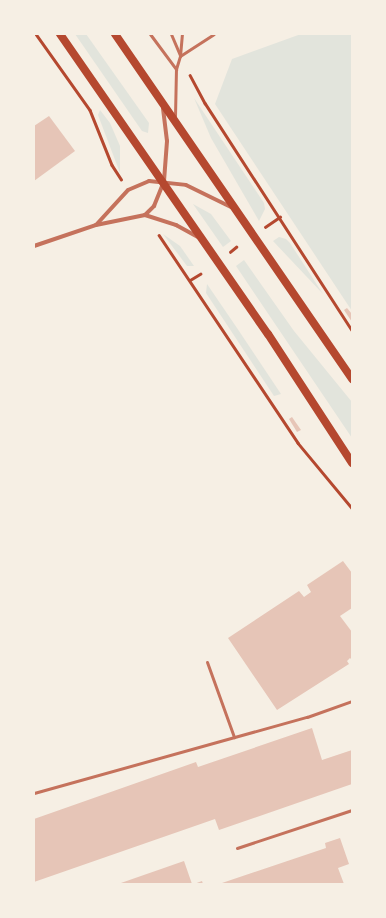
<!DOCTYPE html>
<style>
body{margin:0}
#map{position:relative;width:386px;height:918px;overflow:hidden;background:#f6efe4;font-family:Helvetica,sans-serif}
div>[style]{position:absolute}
.green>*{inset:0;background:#e2e4dc}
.building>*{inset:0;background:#e6c5b7}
.path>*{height:2.5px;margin:-1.25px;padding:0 1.25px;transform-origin:1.25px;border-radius:1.25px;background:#b5482f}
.service>*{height:3px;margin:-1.5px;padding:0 1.5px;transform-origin:1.5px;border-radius:1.5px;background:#c5725c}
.minor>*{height:4px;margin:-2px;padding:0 2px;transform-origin:2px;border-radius:2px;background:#c5725c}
.secondary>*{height:8px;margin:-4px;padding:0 4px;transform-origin:4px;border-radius:4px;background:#b5482f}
span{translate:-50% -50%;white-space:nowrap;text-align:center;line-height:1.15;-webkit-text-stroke:3px #f6efe4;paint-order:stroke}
.frame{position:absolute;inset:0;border:35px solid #f6efe4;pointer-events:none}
</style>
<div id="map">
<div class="green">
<div style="clip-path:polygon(75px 34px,86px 34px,149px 123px,148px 133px,142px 131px)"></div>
<div style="clip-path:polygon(301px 34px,352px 34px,352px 311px,215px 104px,232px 59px)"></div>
<div style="clip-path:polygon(194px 98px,264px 203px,265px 209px,259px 221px,211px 138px)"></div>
<div style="clip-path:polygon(100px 110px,110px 123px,120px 146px,120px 173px,98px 115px)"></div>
<div style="clip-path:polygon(193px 204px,211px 214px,231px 241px,223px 247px)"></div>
<div style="clip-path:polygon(163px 234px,180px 246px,194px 266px,187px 266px)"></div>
<div style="clip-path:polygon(279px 237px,286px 239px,290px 243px,323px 294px,273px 241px)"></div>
<div style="clip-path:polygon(244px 260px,294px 331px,352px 402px,352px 438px,236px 266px)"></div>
<div style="clip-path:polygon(207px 284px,237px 328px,281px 394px,274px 396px,206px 293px)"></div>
</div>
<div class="building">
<div style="clip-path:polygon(49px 116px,75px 151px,34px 181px,34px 126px)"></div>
<div style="clip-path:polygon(347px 308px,352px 314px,352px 322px,344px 310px)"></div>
<div style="clip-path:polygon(292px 417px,301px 430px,297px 432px,289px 419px)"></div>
<div style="clip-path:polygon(343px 561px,352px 573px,352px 608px,340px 616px,352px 632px,352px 660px,350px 658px,347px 661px,349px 664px,277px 710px,228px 638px,299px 591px,304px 597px,311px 592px,307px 585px)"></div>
<div style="clip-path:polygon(312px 728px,322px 760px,352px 750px,352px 784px,219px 830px,215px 819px,34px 882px,34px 819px,196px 762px,198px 767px)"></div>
<div style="clip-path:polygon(340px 838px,349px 864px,338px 868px,344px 884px,219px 884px,326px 848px,325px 843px)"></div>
<div style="clip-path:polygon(184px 861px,192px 884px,118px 884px)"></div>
<div style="clip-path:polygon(202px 881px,203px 884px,194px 884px)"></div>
</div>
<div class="path">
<div style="left:36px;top:34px;width:93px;rotate:54.6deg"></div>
<div style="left:90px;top:110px;width:59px;rotate:68.2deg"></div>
<div style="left:112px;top:165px;width:17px;rotate:57deg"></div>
<div style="left:190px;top:75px;width:32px;rotate:62deg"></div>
<div style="left:205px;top:103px;width:270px;rotate:57.1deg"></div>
<div style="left:265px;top:227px;width:18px;rotate:-34deg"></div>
<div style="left:159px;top:235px;width:250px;rotate:56.2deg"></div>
<div style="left:298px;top:443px;width:85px;rotate:50.3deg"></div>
<div style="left:230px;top:252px;width:8px;rotate:-40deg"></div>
<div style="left:190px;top:280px;width:12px;rotate:-31deg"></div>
</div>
<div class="service">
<div style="left:150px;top:34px;width:44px;rotate:53.4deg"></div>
<div style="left:171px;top:34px;width:23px;rotate:67deg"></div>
<div style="left:180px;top:56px;width:40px;rotate:-32.9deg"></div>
<div style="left:175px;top:116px;width:47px;rotate:-88.8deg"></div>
<div style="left:176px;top:69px;width:14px;rotate:-73deg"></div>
<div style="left:180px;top:56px;width:22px;rotate:-85deg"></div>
<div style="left:207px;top:662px;width:80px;rotate:70.2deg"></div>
<div style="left:34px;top:793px;width:283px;rotate:-15.6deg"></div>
<div style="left:307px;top:717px;width:48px;rotate:-19.6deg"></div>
<div style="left:237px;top:848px;width:121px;rotate:-18.3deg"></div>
</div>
<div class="minor">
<div style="left:145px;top:215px;width:13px;rotate:-45deg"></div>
<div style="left:154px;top:206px;width:27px;rotate:-68deg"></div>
<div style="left:164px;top:181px;width:40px;rotate:-85.7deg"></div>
<div style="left:167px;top:141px;width:33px;rotate:-97deg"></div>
<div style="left:96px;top:225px;width:47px;rotate:-47.6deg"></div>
<div style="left:128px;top:190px;width:23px;rotate:-23deg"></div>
<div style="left:149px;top:181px;width:37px;rotate:6deg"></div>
<div style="left:186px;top:185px;width:50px;rotate:26.1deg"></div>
<div style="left:34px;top:246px;width:65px;rotate:-18.7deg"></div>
<div style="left:96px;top:225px;width:50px;rotate:-11.5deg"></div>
<div style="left:145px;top:215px;width:33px;rotate:18deg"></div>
<div style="left:176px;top:225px;width:25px;rotate:29deg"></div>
</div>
<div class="secondary">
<div style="left:60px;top:34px;width:365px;rotate:55.3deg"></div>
<div style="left:268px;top:334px;width:154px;rotate:56.9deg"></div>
<div style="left:115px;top:34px;width:419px;rotate:55.5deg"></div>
</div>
<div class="frame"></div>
</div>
